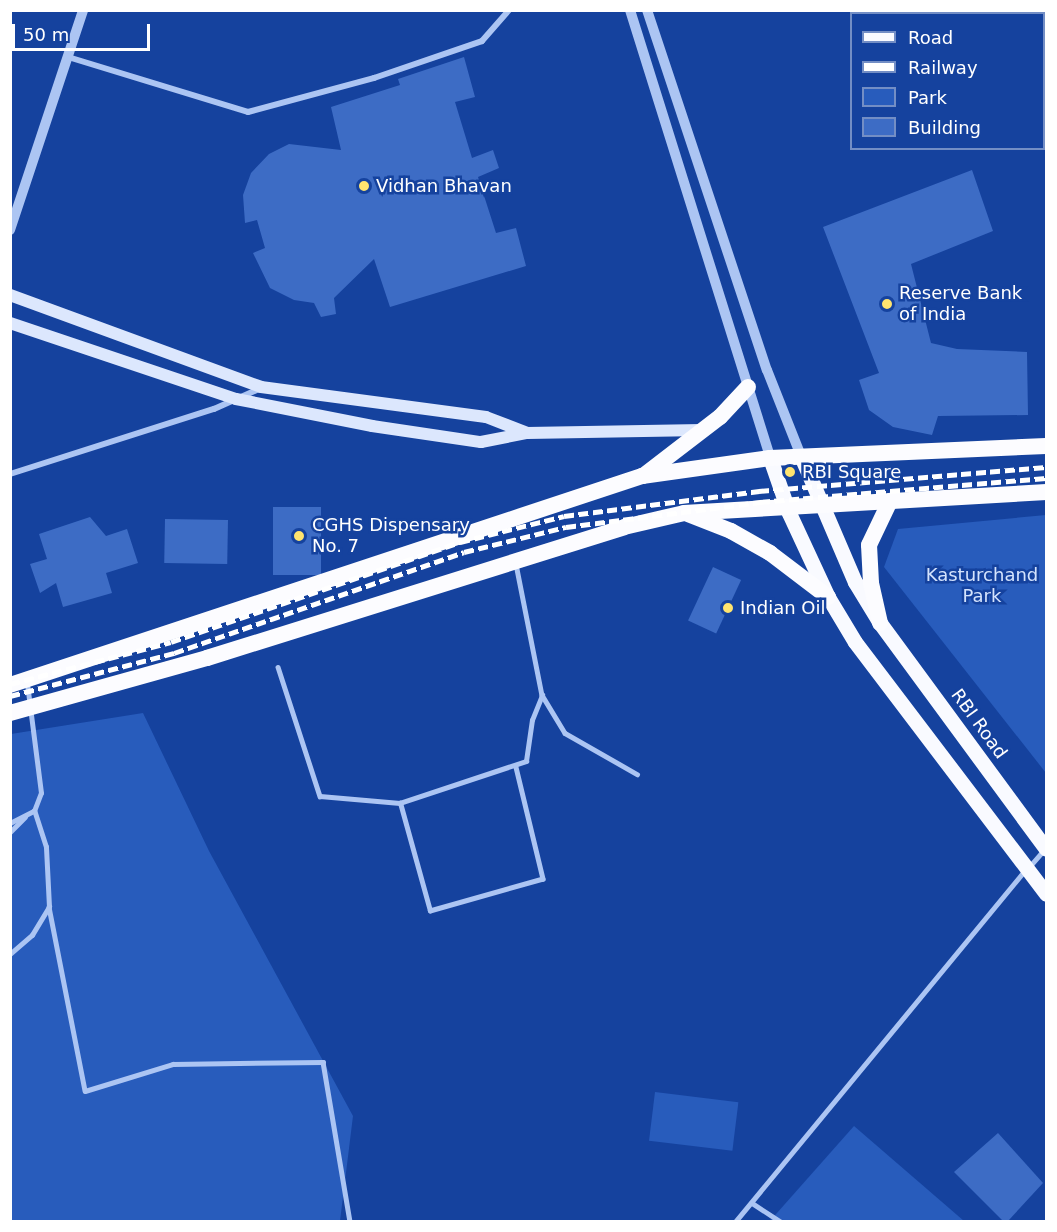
<!DOCTYPE html>
<style>
body{margin:0}
#map{position:relative;width:1057px;height:1232px;overflow:hidden;background:#15429e;font-family:"DejaVu Sans",sans-serif}
div>[style]{position:absolute}
.green>*{inset:0;background:#285cbc;transform-origin:0 0}
.building>*{inset:0;background:#3d6cc5;transform-origin:0 0}
.service>*{height:4.5px;margin:-2.25px;padding:0 2.25px;transform-origin:2.25px;border-radius:2.25px;background:#acc5f3}
.minor>*{height:6px;margin:-3px;padding:0 3px;transform-origin:3px;border-radius:3px;background:#acc5f3}
.tertiary>*{height:10px;margin:-5px;padding:0 5px;transform-origin:5px;border-radius:5px;background:#acc5f3}
.secondary>*{height:12px;margin:-6px;padding:0 6px;transform-origin:6px;border-radius:6px;background:#dce7fd}
.primary>*{height:15px;margin:-7.5px;padding:0 7.5px;transform-origin:7.5px;border-radius:7.5px;background:#f9faff}
.trunk>*{height:16px;margin:-8px;padding:0 8px;transform-origin:8px;border-radius:8px;background:#fcfcff}
.rail>*{height:4.5px;margin-top:-2.25px;transform-origin:0;background:repeating-linear-gradient(90deg,#fff 0 10px,transparent 0 14.5px)}
.dots>*{width:16px;height:16px;translate:-50% -50%;box-sizing:border-box;border:3px solid #15429e;border-radius:50%}
span{translate:-50% -50%;white-space:nowrap;text-align:center;line-height:1.15;-webkit-text-stroke:5px #15429e;paint-order:stroke}
.poi-label{font-size:18px;color:#fff}
.left{translate:0 -50%;text-align:left}
.park-label{font-size:18px;color:#d4e3fd}
.street-label{font-size:18px;color:#fff}
.frame{position:absolute;inset:0;border:12px solid #fff;pointer-events:none}
.legend{position:absolute;left:850px;top:12px;width:195px;height:138px;box-sizing:border-box;background:#15429e;border:2px solid #738ec5;margin:0;padding:8px 10px;list-style:none;font-size:18px;color:#fff}
.legend li{display:flex;align-items:center;gap:12px;height:30px}
.legend b{width:30px;border:2px solid #738ec5}
.scale{position:absolute;left:12px;top:24px;width:138px;height:27px;box-sizing:border-box;border:3px solid #fff;border-top:0;padding-left:8px;font-size:18px;line-height:21px;white-space:nowrap;color:#fff;-webkit-text-stroke:4px #15429e;paint-order:stroke}
</style>
<div id="map">
<div class="green">
<div style="clip-path:polygon(1046px 515px,1046px 773px,884px 567px,898px 529px)"></div>
<div style="clip-path:polygon(143px 713px,209px 851px,353px 1116px,340px 1221px,11px 1222px,11px 734px)"></div>
<div style="left:655px;top:1092px;width:84px;height:49px;rotate:7deg"></div>
<div style="clip-path:polygon(854px 1126px,964px 1221px,769px 1222px)"></div>
</div>
<div class="building">
<div style="clip-path:polygon(464px 57px,475px 97px,455px 102px,472px 158px,493px 150px,499px 168px,478px 177px,496px 233px,516px 228px,526px 266px,390px 307px,374px 259px,334px 298px,336px 314px,321px 317px,314px 303px,294px 300px,270px 288px,253px 253px,265px 248px,257px 220px,245px 223px,243px 195px,251px 173px,269px 154px,289px 144px,341px 150px,331px 107px,400px 85px,398px 79px)"></div>
<div style="clip-path:polygon(972px 170px,993px 231px,911px 264px,931px 343px,957px 349px,1027px 352px,1028px 415px,938px 416px,932px 435px,893px 427px,869px 410px,859px 380px,879px 373px,823px 227px)"></div>
<div style="left:273px;top:507px;width:48px;height:68px"></div>
<div style="clip-path:polygon(90px 517px,106px 536px,127px 529px,138px 563px,106px 573px,112px 593px,63px 607px,56px 583px,40px 593px,30px 564px,47px 559px,39px 534px)"></div>
<div style="left:165px;top:519px;width:63px;height:44px;rotate:1deg"></div>
<div style="left:713px;top:567px;width:31px;height:59px;rotate:25deg"></div>
<div style="clip-path:polygon(998px 1133px,1043px 1183px,1008px 1221px,1003px 1221px,954px 1172px)"></div>
</div>
<div class="service">
<div style="left:516px;top:564px;width:134px;rotate:78.8deg"></div>
<div style="left:542px;top:695px;width:44px;rotate:58.8deg"></div>
<div style="left:565px;top:733px;width:83px;rotate:29.7deg"></div>
<div style="left:278px;top:667px;width:136px;rotate:72deg"></div>
<div style="left:320px;top:796px;width:80px;rotate:5deg"></div>
<div style="left:516px;top:767px;width:115px;rotate:76.4deg"></div>
<div style="left:543px;top:879px;width:117px;rotate:164.2deg"></div>
<div style="left:430px;top:911px;width:112px;rotate:-105.5deg"></div>
<div style="left:400px;top:803px;width:133px;rotate:-18.4deg"></div>
<div style="left:526px;top:761px;width:41px;rotate:-81.7deg"></div>
<div style="left:532px;top:720px;width:27px;rotate:-68deg"></div>
<div style="left:10px;top:823px;width:27px;rotate:-27deg"></div>
<div style="left:34px;top:811px;width:19px;rotate:-69deg"></div>
<div style="left:41px;top:793px;width:111px;rotate:-97.3deg"></div>
<div style="left:10px;top:832px;width:21px;rotate:-45deg"></div>
<div style="left:1030px;top:866px;width:21px;rotate:-49deg"></div>
<div style="left:49px;top:907px;width:187px;rotate:78.9deg"></div>
<div style="left:85px;top:1091px;width:92px;rotate:-17.1deg"></div>
<div style="left:173px;top:1064px;width:150px;rotate:-0.8deg"></div>
<div style="left:323px;top:1062px;width:162px;rotate:80.4deg"></div>
<div style="left:10px;top:954px;width:29px;rotate:-41deg"></div>
<div style="left:32px;top:935px;width:33px;rotate:-59deg"></div>
<div style="left:49px;top:907px;width:60px;rotate:-92.9deg"></div>
<div style="left:46px;top:847px;width:38px;rotate:-108deg"></div>
<div style="left:752px;top:1203px;width:35px;rotate:33deg"></div>
<div style="left:735px;top:1222px;width:454px;rotate:-50.5deg"></div>
</div>
<div class="minor">
<div style="left:68px;top:57px;width:188px;rotate:17deg"></div>
<div style="left:248px;top:112px;width:131px;rotate:-15.1deg"></div>
<div style="left:374px;top:78px;width:114px;rotate:-18.9deg"></div>
<div style="left:482px;top:41px;width:41px;rotate:-48.9deg"></div>
<div style="left:10px;top:474px;width:214px;rotate:-17.7deg"></div>
<div style="left:214px;top:409px;width:51px;rotate:-24.1deg"></div>
</div>
<div class="tertiary">
<div style="left:630px;top:10px;width:469px;rotate:72.6deg"></div>
<div style="left:647px;top:10px;width:379px;rotate:71.6deg"></div>
<div style="left:767px;top:370px;width:92px;rotate:68.4deg"></div>
<div style="left:10px;top:230px;width:232px;rotate:-71.6deg"></div>
</div>
<div class="secondary">
<div style="left:10px;top:295px;width:267px;rotate:20.1deg"></div>
<div style="left:261px;top:387px;width:227px;rotate:7.6deg"></div>
<div style="left:486px;top:417px;width:42px;rotate:21deg"></div>
<div style="left:10px;top:323px;width:238px;rotate:18.6deg"></div>
<div style="left:236px;top:399px;width:139px;rotate:11.2deg"></div>
<div style="left:372px;top:426px;width:110px;rotate:8.4deg"></div>
<div style="left:481px;top:442px;width:47px;rotate:-11.1deg"></div>
<div style="left:527px;top:433px;width:175px;rotate:-1deg"></div>
</div>
<div class="primary">
<div style="left:801px;top:456px;width:137px;rotate:66.8deg"></div>
<div style="left:855px;top:582px;width:48px;rotate:58.6deg"></div>
<div style="left:880px;top:623px;width:280px;rotate:53.7deg"></div>
<div style="left:770px;top:458px;width:58px;rotate:70.9deg"></div>
<div style="left:789px;top:513px;width:93px;rotate:65.1deg"></div>
<div style="left:828px;top:597px;width:52px;rotate:59deg"></div>
<div style="left:855px;top:642px;width:316px;rotate:52.8deg"></div>
</div>
<div class="trunk">
<div style="left:643px;top:476px;width:97px;rotate:-37.5deg"></div>
<div style="left:720px;top:417px;width:41px;rotate:-47deg"></div>
<div style="left:688px;top:514px;width:46px;rotate:21.6deg"></div>
<div style="left:731px;top:531px;width:45px;rotate:29.4deg"></div>
<div style="left:770px;top:553px;width:73px;rotate:37.2deg"></div>
<div style="left:880px;top:623px;width:41px;rotate:-102.7deg"></div>
<div style="left:871px;top:583px;width:38px;rotate:-93deg"></div>
<div style="left:869px;top:545px;width:49px;rotate:-64.5deg"></div>
<div style="left:10px;top:685px;width:666px;rotate:-18.3deg"></div>
<div style="left:642px;top:476px;width:129px;rotate:-8deg"></div>
<div style="left:770px;top:458px;width:276px;rotate:-2.5deg"></div>
<div style="left:10px;top:713px;width:205px;rotate:-15.6deg"></div>
<div style="left:207px;top:658px;width:437px;rotate:-17.4deg"></div>
<div style="left:624px;top:527px;width:62px;rotate:-13.1deg"></div>
<div style="left:684px;top:513px;width:363px;rotate:-3.3deg"></div>
</div>
<div class="rail">
<div style="left:10px;top:684px;width:166px;rotate:-14.6deg"></div>
<div style="left:171px;top:642px;width:306px;rotate:-19.1deg"></div>
<div style="left:460px;top:542px;width:107px;rotate:-14deg"></div>
<div style="left:564px;top:516px;width:197px;rotate:-7.3deg"></div>
<div style="left:759px;top:491px;width:288px;rotate:-4.8deg"></div>
<div style="left:10px;top:696px;width:170px;rotate:-14.7deg"></div>
<div style="left:174px;top:653px;width:307px;rotate:-19.2deg"></div>
<div style="left:464px;top:552px;width:105px;rotate:-13.8deg"></div>
<div style="left:566px;top:527px;width:196px;rotate:-7.3deg"></div>
<div style="left:760px;top:502px;width:287px;rotate:-4.8deg"></div>
</div>
<div class="dots">
<div style="left:364px;top:186px;background:#ffe46f"></div>
<div style="left:887px;top:304px;background:#ffe46f"></div>
<div style="left:790px;top:472px;background:#ffe46f"></div>
<div style="left:299px;top:536px;background:#ffe46f"></div>
<div style="left:728px;top:608px;background:#ffe46f"></div>
</div>
<div class="poi-label">
<span class="left" style="left:376px;top:186px">Vidhan Bhavan</span>
<span class="left" style="left:899px;top:304px">Reserve Bank<br>of India</span>
<span class="left" style="left:802px;top:472px">RBI Square</span>
<span class="left" style="left:312px;top:536px">CGHS Dispensary<br>No. 7</span>
<span class="left" style="left:740px;top:608px">Indian Oil</span>
</div>
<div class="park-label">
<span style="left:982px;top:586px">Kasturchand<br>Park</span>
</div>
<div class="street-label">
<span style="left:979px;top:724px;rotate:54deg">RBI Road</span>
</div>
<div class="frame"></div>
<ul class="legend">
<li><b style="height:8px;background:#f9faff"></b>Road</li>
<li><b style="height:8px;background:#fff"></b>Railway</li>
<li><b style="height:16px;background:#285cbc"></b>Park</li>
<li><b style="height:16px;background:#3d6cc5"></b>Building</li>
</ul>
<div class="scale">50 m</div>
</div>
